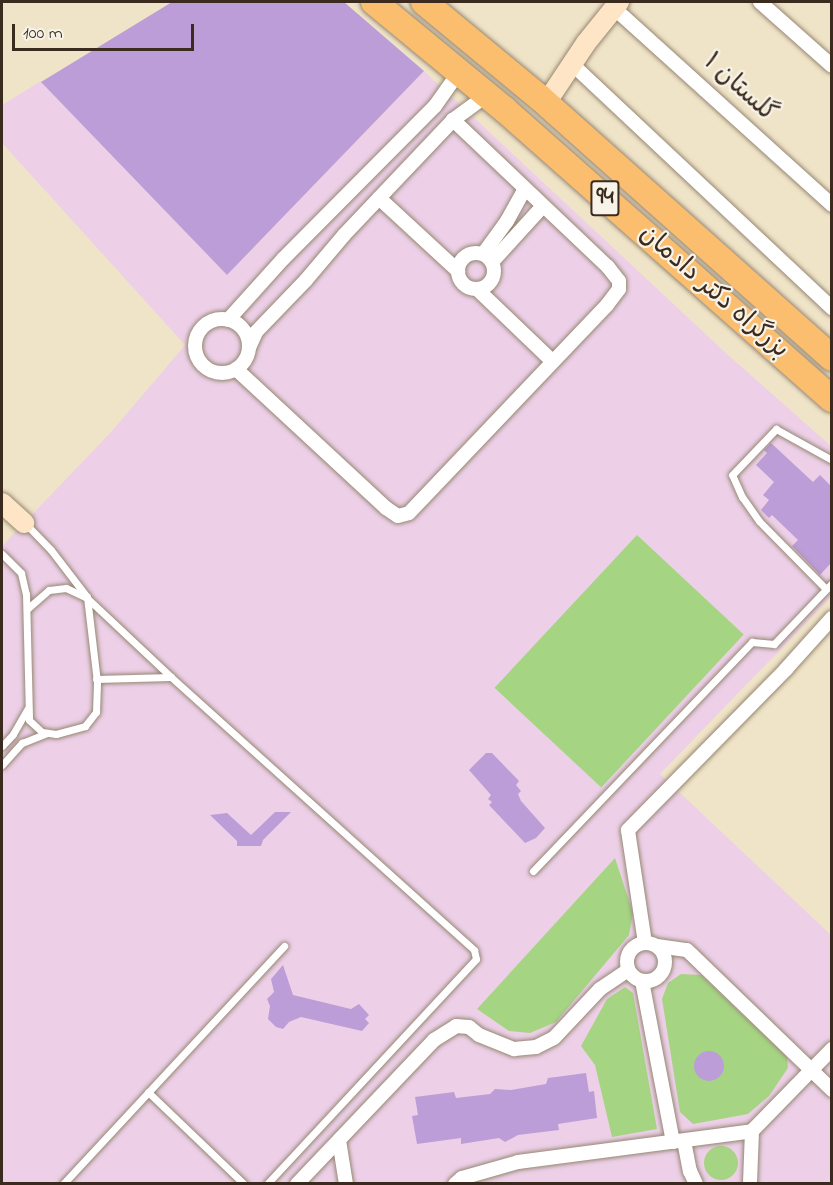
<!DOCTYPE html>
<meta charset="utf-8">
<style>
body{margin:0}
#map{position:relative;width:833px;height:1185px;overflow:hidden;background:#f0e4c8;font-family:"Indie Flower","Playpen Sans Arabic",sans-serif}
div>[style]{position:absolute}
.built>*{inset:0;background:#edd0e8}
.green>*{inset:0;background:#a5d583;transform-origin:0 0}
.round{border-radius:50%}
.building>*{inset:0;background:#bc9dd7}
.roads{filter:drop-shadow(0 0 2px #968773) drop-shadow(0 0 2px #968773)}
.lane>*{height:7px;margin:-3.5px;padding:0 3.5px;transform-origin:3.5px;border-radius:3.5px;background:#fff}
.street>*{height:14px;margin:-7px;padding:0 7px;transform-origin:7px;border-radius:7px;background:#fff}
.street>.ring{margin:-7px;padding:0;box-sizing:content-box;background:none;border:14px solid #fff;border-radius:50%}
.secondary>*{height:20px;margin:-10px;padding:0 10px;transform-origin:10px;border-radius:10px;background:#fde5c5}
.highway>*{height:26px;margin:-13px;padding:0 13px;transform-origin:13px;border-radius:13px;background:#fabe6e}
span{translate:-50% -50%;white-space:nowrap;text-align:center;line-height:1.15;-webkit-text-stroke:4.5px #f7f3e8;paint-order:stroke}
.shield-label span{padding:2px 4px;background:#f7f3e8;border:2px solid;border-radius:4px;-webkit-text-stroke-width:0}
.shield-label{font-size:24px;color:#3b2a1e;font-weight:700}
.street-label{font-size:26px;color:#3b2a1e}
.frame{position:absolute;inset:0;border:3px solid #3b2a1e;pointer-events:none}
.scale{position:absolute;left:12px;top:24px;width:182px;height:27px;box-sizing:border-box;border:3px solid #3b2a1e;border-top:0;padding-left:8px;font-size:18px;line-height:21px;white-space:nowrap;color:#3b2a1e;-webkit-text-stroke:4px #f7f3e8;paint-order:stroke}
</style>
<div id="map">
<div class="built">
<div style="clip-path:polygon(424px 71px,727px 354px,831px 446px,831px 597px,660px 774px,831px 935px,831px 1183px,2px 1183px,2px 546px,111px 432px,185px 345px,2px 143px,2px 105px,41px 81px,227px 275px)"></div>
</div>
<div class="green">
<div style="left:637px;top:535px;width:146px;height:209px;rotate:43deg"></div>
<div style="clip-path:polygon(615px 858px,633px 913px,629px 935px,556px 1022px,530px 1033px,509px 1031px,477px 1009px)"></div>
<div style="clip-path:polygon(681px 974px,701px 975px,787px 1057px,788px 1068px,769px 1096px,748px 1114px,693px 1124px,680px 1112px,662px 999px,668px 983px)"></div>
<div style="clip-path:polygon(625px 987px,633px 993px,657px 1129px,612px 1137px,595px 1065px,581px 1046px,607px 999px)"></div>
<div class="round" style="left:704px;top:1146px;width:34px;height:34px"></div>
</div>
<div class="building">
<div style="clip-path:polygon(172px 2px,344px 2px,424px 71px,227px 275px,41px 82px)"></div>
<div style="clip-path:polygon(771px 443px,813px 482px,820px 475px,831px 486px,831px 563px,820px 575px,792px 546px,798px 540px,772px 515px,769px 518px,761px 510px,769px 500px,763px 495px,774px 482px,756px 465px,767px 453px,764px 450px)"></div>
<div style="clip-path:polygon(486px 753px,492px 753px,519px 781px,516px 785px,521px 791px,518px 794px,521px 801px,545px 828px,536px 838px,525px 843px,489px 805px,492px 802px,488px 799px,491px 795px,469px 770px)"></div>
<div style="clip-path:polygon(275px 812px,291px 812px,263px 840px,261px 846px,237px 846px,237px 841px,210px 815px,227px 813px,251px 835px)"></div>
<div style="clip-path:polygon(283px 965px,293px 995px,351px 1009px,359px 1004px,369px 1015px,365px 1019px,369px 1023px,362px 1031px,301px 1017px,289px 1022px,283px 1029px,276px 1027px,268px 1019px,270px 1006px,267px 999px,274px 992px,271px 979px)"></div>
<div class="round" style="left:694px;top:1051px;width:30px;height:30px"></div>
<div style="clip-path:polygon(586px 1073px,589px 1092px,594px 1091px,597px 1118px,558px 1124px,559px 1130px,518px 1135px,505px 1142px,499px 1138px,461px 1144px,461px 1138px,417px 1144px,412px 1116px,418px 1115px,415px 1097px,454px 1092px,456px 1098px,490px 1094px,495px 1089px,511px 1090px,546px 1084px,548px 1078px)"></div>
</div>
<div class="roads">
<div class="lane">
<div style="left:2px;top:554px;width:27px;rotate:45deg"></div>
<div style="left:21px;top:573px;width:22px;rotate:77deg"></div>
<div style="left:26px;top:594px;width:126px;rotate:88.6deg"></div>
<div style="left:29px;top:720px;width:18px;rotate:43deg"></div>
<div style="left:42px;top:732px;width:14px;rotate:8deg"></div>
<div style="left:56px;top:734px;width:30px;rotate:-15deg"></div>
<div style="left:85px;top:726px;width:18px;rotate:-52deg"></div>
<div style="left:96px;top:712px;width:30px;rotate:-88deg"></div>
<div style="left:97px;top:682px;width:86px;rotate:-96.7deg"></div>
<div style="left:87px;top:597px;width:59px;rotate:-127.5deg"></div>
<div style="left:51px;top:550px;width:36px;rotate:-134deg"></div>
<div style="left:826px;top:589px;width:95px;rotate:-134.6deg"></div>
<div style="left:759px;top:521px;width:29px;rotate:-125deg"></div>
<div style="left:742px;top:497px;width:24px;rotate:-114deg"></div>
<div style="left:732px;top:475px;width:64px;rotate:-46.3deg"></div>
<div style="left:776px;top:429px;width:64px;rotate:29deg"></div>
<div style="left:27px;top:609px;width:29px;rotate:-41deg"></div>
<div style="left:49px;top:590px;width:17px;rotate:-7deg"></div>
<div style="left:66px;top:588px;width:23px;rotate:25deg"></div>
<div style="left:87px;top:598px;width:115px;rotate:43.2deg"></div>
<div style="left:171px;top:677px;width:75px;rotate:178.5deg"></div>
<div style="left:171px;top:677px;width:408px;rotate:42deg"></div>
<div style="left:474px;top:950px;width:9px;rotate:77deg"></div>
<div style="left:476px;top:959px;width:307px;rotate:132.9deg"></div>
<div style="left:2px;top:746px;width:16px;rotate:-47deg"></div>
<div style="left:13px;top:734px;width:30px;rotate:-60deg"></div>
<div style="left:2px;top:765px;width:30px;rotate:-48deg"></div>
<div style="left:22px;top:743px;width:27px;rotate:-22deg"></div>
<div style="left:533px;top:871px;width:317px;rotate:-46.3deg"></div>
<div style="left:752px;top:642px;width:22px;rotate:5deg"></div>
<div style="left:774px;top:644px;width:84px;rotate:-46.4deg"></div>
<div style="left:148px;top:1092px;width:133px;rotate:43.8deg"></div>
<div style="left:63px;top:1184px;width:325px;rotate:-47.1deg"></div>
</div>
<div class="street">
<div style="left:760px;top:2px;width:96px;rotate:41.6deg"></div>
<div style="left:614px;top:8px;width:294px;rotate:42.1deg"></div>
<div style="left:572px;top:64px;width:357px;rotate:43.2deg"></div>
<div style="left:379px;top:198px;width:108px;rotate:42.7deg"></div>
<div class="ring" style="left:458px;top:253px;width:22px;height:22px"></div>
<div style="left:483px;top:254px;width:41px;rotate:-54deg"></div>
<div style="left:507px;top:221px;width:37px;rotate:-61deg"></div>
<div style="left:492px;top:262px;width:74px;rotate:-47.7deg"></div>
<div style="left:477px;top:289px;width:105px;rotate:43.8deg"></div>
<div class="ring" style="left:195px;top:319px;width:40px;height:40px"></div>
<div style="left:228px;top:320px;width:82px;rotate:-48deg"></div>
<div style="left:283px;top:259px;width:216px;rotate:-45.2deg"></div>
<div style="left:435px;top:106px;width:42px;rotate:-54.8deg"></div>
<div style="left:249px;top:348px;width:17px;rotate:-66deg"></div>
<div style="left:256px;top:332px;width:72px;rotate:-46.1deg"></div>
<div style="left:306px;top:280px;width:59px;rotate:-49.8deg"></div>
<div style="left:344px;top:235px;width:158px;rotate:-46.5deg"></div>
<div style="left:453px;top:120px;width:42px;rotate:-36.3deg"></div>
<div style="left:236px;top:369px;width:205px;rotate:42.8deg"></div>
<div style="left:386px;top:508px;width:14px;rotate:34deg"></div>
<div style="left:398px;top:516px;width:11px;rotate:-15deg"></div>
<div style="left:409px;top:513px;width:287px;rotate:-46.4deg"></div>
<div style="left:607px;top:305px;width:20px;rotate:-53deg"></div>
<div style="left:619px;top:289px;width:8px;rotate:-90deg"></div>
<div style="left:619px;top:281px;width:18px;rotate:-128deg"></div>
<div style="left:608px;top:267px;width:214px;rotate:-136.5deg"></div>
<div class="ring" style="left:627px;top:943px;width:24px;height:24px"></div>
<div style="left:645px;top:943px;width:114px;rotate:-98.6deg"></div>
<div style="left:628px;top:830px;width:226px;rotate:-45.5deg"></div>
<div style="left:786px;top:669px;width:69px;rotate:-48deg"></div>
<div style="left:657px;top:946px;width:30px;rotate:8deg"></div>
<div style="left:687px;top:950px;width:202px;rotate:44deg"></div>
<div style="left:642px;top:981px;width:164px;rotate:79.1deg"></div>
<div style="left:752px;top:1131px;width:115px;rotate:-45.7deg"></div>
<div style="left:339px;top:1140px;width:45px;rotate:81deg"></div>
<div style="left:684px;top:1141px;width:31px;rotate:79deg"></div>
<div style="left:690px;top:1171px;width:14px;rotate:65deg"></div>
<div style="left:297px;top:1184px;width:199px;rotate:-46.4deg"></div>
<div style="left:434px;top:1040px;width:26px;rotate:-32deg"></div>
<div style="left:456px;top:1026px;width:13px;rotate:4deg"></div>
<div style="left:469px;top:1027px;width:13px;rotate:39deg"></div>
<div style="left:479px;top:1035px;width:38px;rotate:22deg"></div>
<div style="left:514px;top:1049px;width:22px;rotate:-5deg"></div>
<div style="left:536px;top:1047px;width:20px;rotate:-27deg"></div>
<div style="left:554px;top:1038px;width:67px;rotate:-46.8deg"></div>
<div style="left:600px;top:989px;width:34px;rotate:-34deg"></div>
<div style="left:455px;top:1184px;width:9px;rotate:-41deg"></div>
<div style="left:462px;top:1178px;width:58px;rotate:-15.9deg"></div>
<div style="left:518px;top:1162px;width:236px;rotate:-7.5deg"></div>
<div style="left:752px;top:1131px;width:53px;rotate:92.2deg"></div>
</div>
<div class="secondary">
<div style="left:546px;top:103px;width:72px;rotate:-56.3deg"></div>
<div style="left:586px;top:43px;width:53px;rotate:-51.2deg"></div>
<div style="left:2px;top:503px;width:30px;rotate:42deg"></div>
</div>
<div class="highway">
<div style="left:374px;top:2px;width:170px;rotate:39.5deg"></div>
<div style="left:505px;top:110px;width:436px;rotate:41.5deg"></div>
<div style="left:424px;top:2px;width:149px;rotate:39.6deg"></div>
<div style="left:539px;top:97px;width:392px;rotate:41.7deg"></div>
</div>
</div>
<div class="shield-label">
<span style="left:605px;top:198px">94</span>
</div>
<div class="street-label">
<span style="left:739px;top:89px;rotate:42deg">گلستان ۱</span>
<span style="left:713px;top:293px;rotate:41deg">بزرگراه دکتر دادمان</span>
</div>
<div class="frame"></div>
<div class="scale">100 m</div>
</div>
